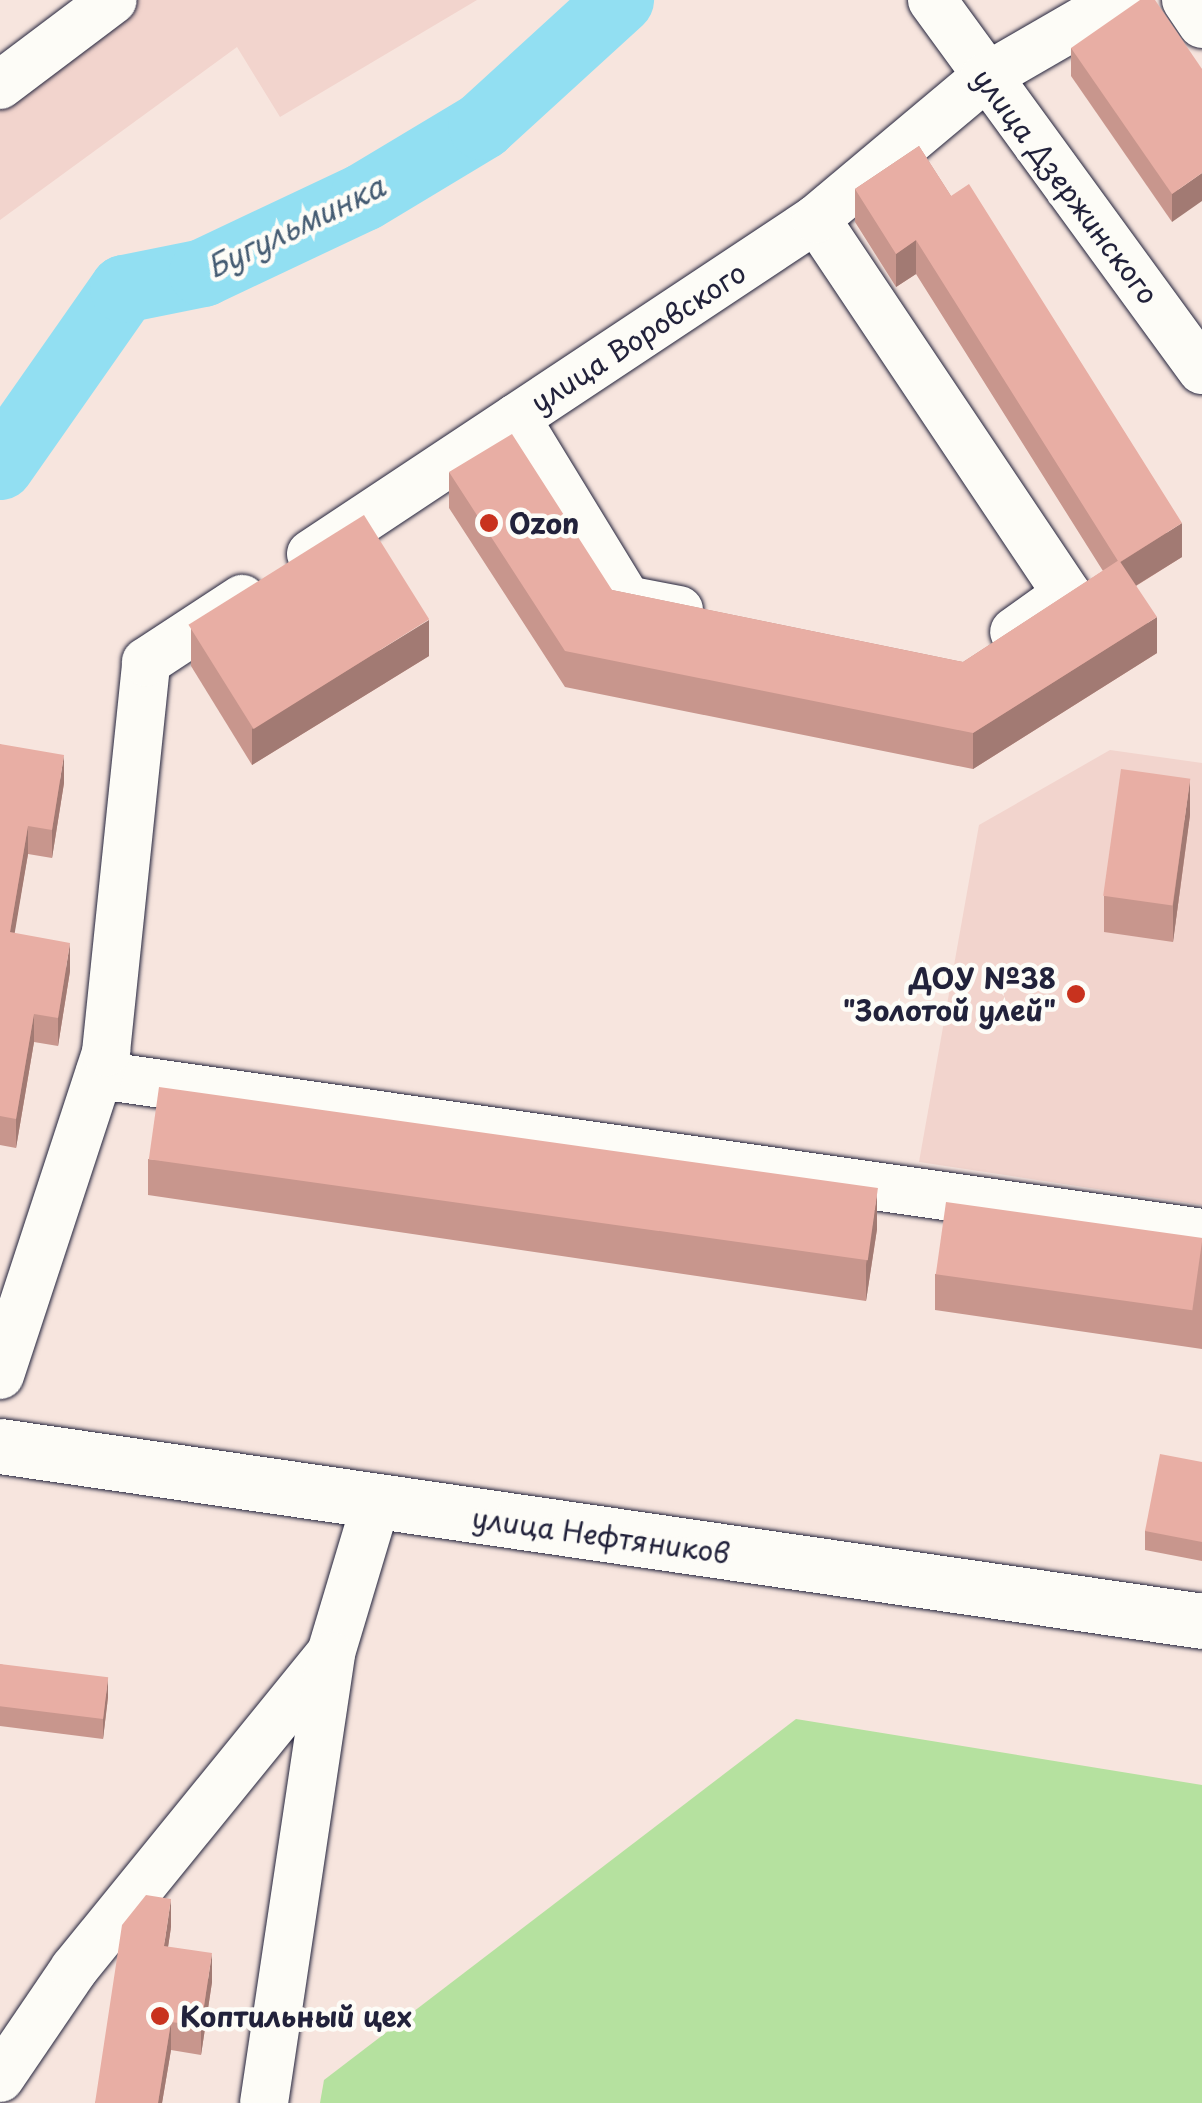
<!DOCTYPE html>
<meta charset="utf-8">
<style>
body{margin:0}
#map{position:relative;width:1202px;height:2103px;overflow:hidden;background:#f7e5de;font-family:"Playpen Sans",sans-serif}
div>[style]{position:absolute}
.built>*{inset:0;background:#f2d4cd}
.green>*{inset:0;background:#b5e19f}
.river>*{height:68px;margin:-34px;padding:0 34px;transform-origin:34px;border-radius:34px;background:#92dff2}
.roads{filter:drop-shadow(0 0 2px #22223b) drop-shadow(0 0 2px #22223b)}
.minor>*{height:48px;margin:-24px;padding:0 24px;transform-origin:24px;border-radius:24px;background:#fdfcf7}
.major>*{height:55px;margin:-27.5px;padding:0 27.5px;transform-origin:27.5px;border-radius:27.5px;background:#fdfcf7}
.wall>*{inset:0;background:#c8968d}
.shaded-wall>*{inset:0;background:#a27a73}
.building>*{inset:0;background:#e8aea4;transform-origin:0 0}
.dots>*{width:28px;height:28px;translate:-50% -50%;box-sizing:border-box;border:5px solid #fdfcf7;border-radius:50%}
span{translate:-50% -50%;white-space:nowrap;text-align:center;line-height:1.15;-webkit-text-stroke:9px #fdfcf7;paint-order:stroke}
.street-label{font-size:28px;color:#22223b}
.poi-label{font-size:28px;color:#22223b;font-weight:700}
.left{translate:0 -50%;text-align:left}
.right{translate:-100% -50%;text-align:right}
.water-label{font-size:30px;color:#445b72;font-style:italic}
</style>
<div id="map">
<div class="built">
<div style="clip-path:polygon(132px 0,477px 0,280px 117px,237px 47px,0 220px,0 95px)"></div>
<div style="clip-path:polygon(1110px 750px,1202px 763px,1202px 1205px,919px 1162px,979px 825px)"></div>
</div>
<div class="green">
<div style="clip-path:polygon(796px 1719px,1202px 1785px,1202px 2103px,320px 2103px,324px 2080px)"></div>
</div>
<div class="river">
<div style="left:0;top:466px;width:216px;rotate:-55deg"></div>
<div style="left:124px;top:289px;width:81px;rotate:-11.4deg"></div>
<div style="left:203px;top:273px;width:178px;rotate:-25.3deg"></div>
<div style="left:364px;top:197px;width:138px;rotate:-31deg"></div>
<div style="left:482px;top:126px;width:187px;rotate:-42.4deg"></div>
</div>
<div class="roads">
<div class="minor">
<div style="left:932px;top:0;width:458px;rotate:53.9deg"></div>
<div style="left:1186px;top:0;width:29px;rotate:56deg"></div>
<div style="left:0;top:85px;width:141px;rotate:-37deg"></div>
<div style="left:816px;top:219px;width:451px;rotate:56.2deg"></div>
<div style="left:1067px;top:594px;width:65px;rotate:144.4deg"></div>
<div style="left:516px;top:418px;width:213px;rotate:58.6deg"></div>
<div style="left:627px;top:600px;width:53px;rotate:10.9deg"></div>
<div style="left:311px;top:554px;width:606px;rotate:-33.56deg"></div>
<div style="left:816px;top:219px;width:219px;rotate:-40deg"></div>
<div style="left:984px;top:78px;width:156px;rotate:-30deg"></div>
<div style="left:99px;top:1075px;width:1114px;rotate:8.15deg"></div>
<div style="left:0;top:1375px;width:340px;rotate:-71.8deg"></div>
<div style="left:106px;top:1052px;width:392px;rotate:-84.1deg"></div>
<div style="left:146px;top:662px;width:115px;rotate:-33.3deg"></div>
<div style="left:0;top:2078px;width:132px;rotate:-55.8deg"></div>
<div style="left:74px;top:1969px;width:407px;rotate:-50.9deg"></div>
<div style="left:331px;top:1653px;width:157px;rotate:-73.3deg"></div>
<div style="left:264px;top:2103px;width:452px;rotate:-81.5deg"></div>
</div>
<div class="major">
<div style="left:0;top:1446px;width:1215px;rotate:8.28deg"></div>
</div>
</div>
<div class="wall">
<div style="clip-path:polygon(1071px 48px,1202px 69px,1172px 222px,1071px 76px)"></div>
<div style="clip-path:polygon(919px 146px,1182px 557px,1136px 586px,1157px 653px,973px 769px,565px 687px,449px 508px,449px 472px,612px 590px,963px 662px,1103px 571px,916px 274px,896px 287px,855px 222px,855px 189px)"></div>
<div style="clip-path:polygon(191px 629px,429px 656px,252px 765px,191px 666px)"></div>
<div style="clip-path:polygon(0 744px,64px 783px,52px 858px,28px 854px,14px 933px,70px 971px,58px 1046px,34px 1042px,16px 1148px,0 1145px)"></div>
<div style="clip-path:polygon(1190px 815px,1173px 942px,1104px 932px,1104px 896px)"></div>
<div style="clip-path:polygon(148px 1159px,877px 1229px,866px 1301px,148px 1195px)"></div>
<div style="clip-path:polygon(1202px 1239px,1202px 1349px,935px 1310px,935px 1274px)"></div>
<div style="clip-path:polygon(1202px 1462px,1202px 1561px,1145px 1550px,1145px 1531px)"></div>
<div style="clip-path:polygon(0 1664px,108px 1697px,103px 1739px,0 1726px)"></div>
<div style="clip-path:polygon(171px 1927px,168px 1947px,212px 1982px,201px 2055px,171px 2050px,162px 2103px,95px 2103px)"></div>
</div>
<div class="shaded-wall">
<div style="clip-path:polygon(1202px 173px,1202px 201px,1172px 222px,1172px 194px)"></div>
<div style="clip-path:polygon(916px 240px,916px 274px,896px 287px,896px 254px)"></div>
<div style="clip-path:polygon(1182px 523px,1182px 557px,1119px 596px,1119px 563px)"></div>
<div style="clip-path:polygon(1157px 617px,1157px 653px,973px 769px,973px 733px)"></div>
<div style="clip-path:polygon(429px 620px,429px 656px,252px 765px,252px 729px)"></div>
<div style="clip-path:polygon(64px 755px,64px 783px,52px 858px,52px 830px)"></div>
<div style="clip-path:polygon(1190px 779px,1190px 815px,1173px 942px,1173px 905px)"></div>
<div style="clip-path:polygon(28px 826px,28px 854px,10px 961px,10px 932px)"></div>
<div style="clip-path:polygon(70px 943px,70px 971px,58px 1046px,58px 1018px)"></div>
<div style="clip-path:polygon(34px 1014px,34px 1042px,16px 1148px,16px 1119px)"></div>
<div style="clip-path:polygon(877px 1193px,877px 1229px,866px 1301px,866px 1265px)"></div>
<div style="clip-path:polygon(108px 1677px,108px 1697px,103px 1739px,103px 1719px)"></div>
<div style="clip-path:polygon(171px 1899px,171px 1927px,164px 1974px,164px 1946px)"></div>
<div style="clip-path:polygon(212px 1953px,212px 1982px,201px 2055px,201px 2026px)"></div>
<div style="clip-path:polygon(171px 2022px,171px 2050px,162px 2103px,158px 2103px)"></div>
</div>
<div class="building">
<div style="clip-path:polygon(1140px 0,1155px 0,1202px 69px,1202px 173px,1172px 194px,1071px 48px)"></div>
<div style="clip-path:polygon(919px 146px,951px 196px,969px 184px,1182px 523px,1120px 562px,1118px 561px,916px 240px,896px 254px,855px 189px)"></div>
<div style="clip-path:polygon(512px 434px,612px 590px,963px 662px,1119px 560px,1157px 617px,973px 733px,565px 651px,449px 472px)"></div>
<div style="left:364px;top:515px;width:123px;height:207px;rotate:58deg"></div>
<div style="clip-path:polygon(0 744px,64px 755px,52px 830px,28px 826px,10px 932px,70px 943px,58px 1018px,34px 1014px,16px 1119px,0 1116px)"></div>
<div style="left:1121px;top:769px;width:70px;height:128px;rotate:8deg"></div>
<div style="left:159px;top:1087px;width:726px;height:73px;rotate:8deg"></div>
<div style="left:946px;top:1202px;width:259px;height:73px;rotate:8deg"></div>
<div style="clip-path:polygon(1160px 1454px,1202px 1462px,1202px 1542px,1145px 1531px)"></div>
<div style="left:0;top:1664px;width:109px;height:42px;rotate:7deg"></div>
<div style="clip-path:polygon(146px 1895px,171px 1899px,164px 1946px,212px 1953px,201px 2026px,171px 2022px,158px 2103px,95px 2103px,122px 1925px)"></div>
</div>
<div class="dots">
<div style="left:489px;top:523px;background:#c8321e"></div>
<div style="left:1076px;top:994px;background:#c8321e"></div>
<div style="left:160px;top:2016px;background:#c8321e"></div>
</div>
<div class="street-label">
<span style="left:1066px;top:186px;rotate:53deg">улица Дзержинского</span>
<span style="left:638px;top:337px;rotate:-33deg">улица Воровского</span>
<span style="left:601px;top:1535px;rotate:8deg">улица Нефтяников</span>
</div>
<div class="poi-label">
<span class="left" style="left:509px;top:523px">Ozon</span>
<span class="right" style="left:1056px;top:994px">ДОУ №38<br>"Золотой улей"</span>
<span class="left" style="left:180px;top:2016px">Коптильный цех</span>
</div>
<div class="water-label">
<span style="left:295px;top:226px;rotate:-26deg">Бугульминка</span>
</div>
</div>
